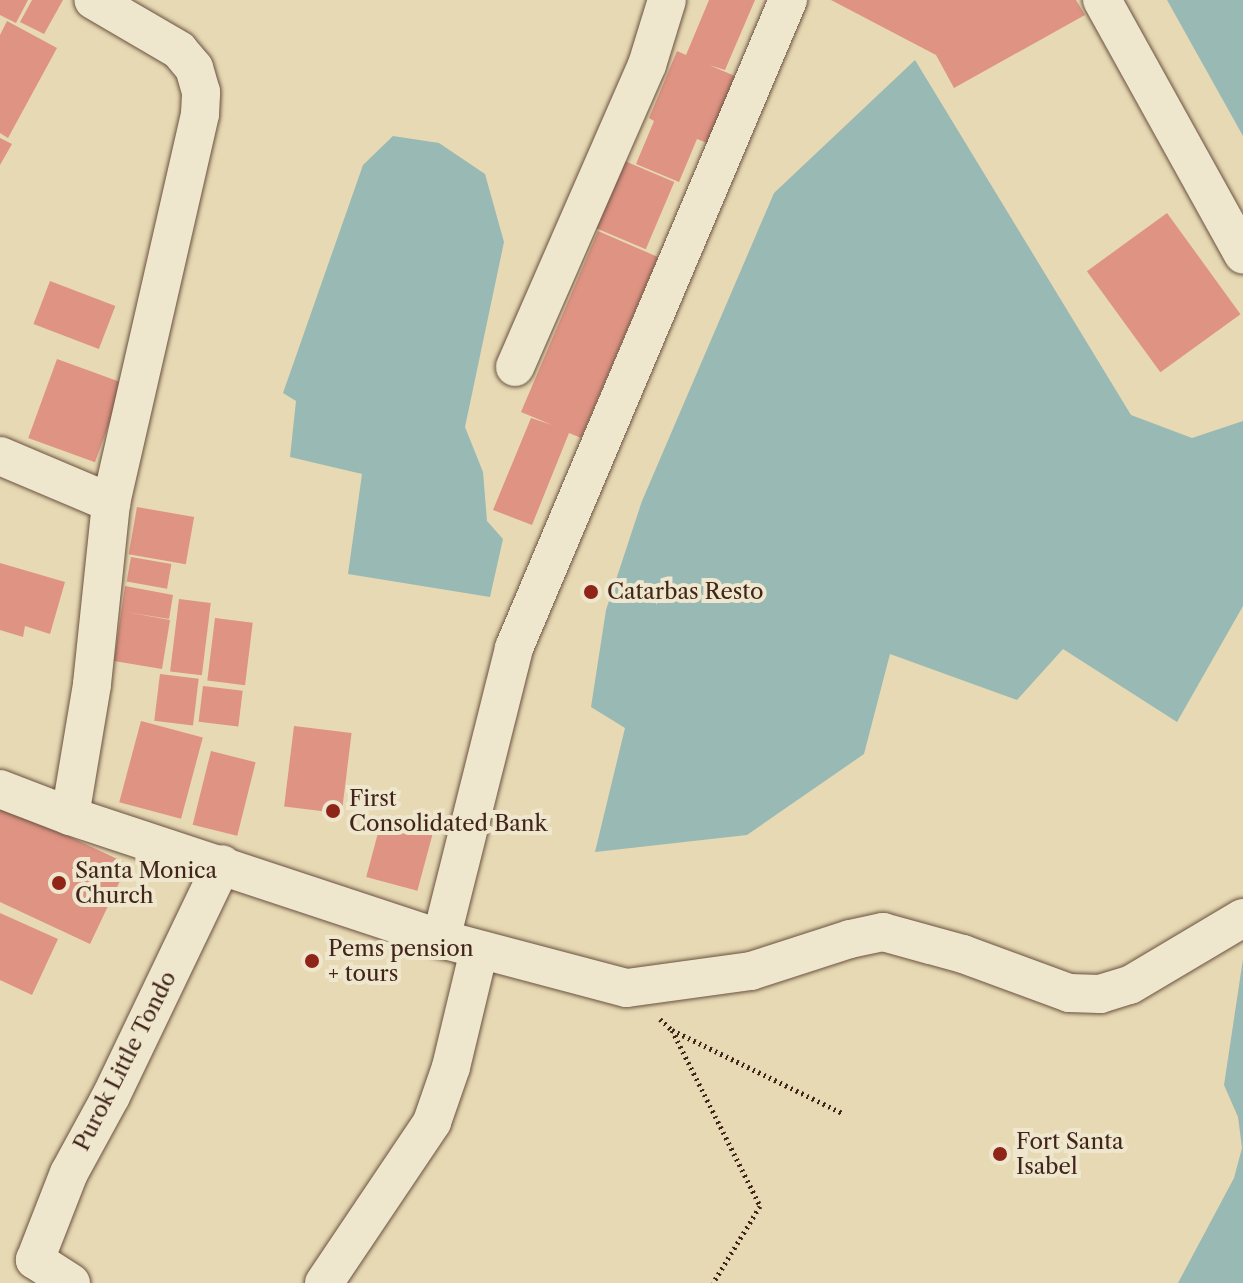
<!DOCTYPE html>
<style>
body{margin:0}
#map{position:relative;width:1243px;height:1283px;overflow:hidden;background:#e7d9b3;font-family:"Libre Caslon Text",serif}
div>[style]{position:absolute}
.water>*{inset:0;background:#99b9b5}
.building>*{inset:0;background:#de9383;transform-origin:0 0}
.path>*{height:5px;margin-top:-2.5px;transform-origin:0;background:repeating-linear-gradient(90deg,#41251a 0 2px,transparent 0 6px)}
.roads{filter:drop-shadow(0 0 2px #6a5240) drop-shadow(0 0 2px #6a5240)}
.minor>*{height:38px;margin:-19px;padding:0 19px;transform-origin:19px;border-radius:19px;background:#efe6ce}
.dots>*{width:22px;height:22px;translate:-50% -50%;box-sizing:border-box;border:4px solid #efe6ce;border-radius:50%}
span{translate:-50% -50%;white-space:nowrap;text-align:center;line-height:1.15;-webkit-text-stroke:8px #efe6ce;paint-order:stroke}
.poi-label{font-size:22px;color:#41251a}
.left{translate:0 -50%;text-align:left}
.street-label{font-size:22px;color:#41251a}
</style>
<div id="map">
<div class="water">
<div style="clip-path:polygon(1167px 0,1243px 0,1243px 136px)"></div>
<div style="clip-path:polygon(915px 60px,1131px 415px,1192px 438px,1243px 421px,1243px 606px,1177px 722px,1063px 649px,1017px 700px,890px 654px,864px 754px,747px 835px,595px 852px,625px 728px,591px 707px,606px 610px,642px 501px,774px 193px)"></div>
<div style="clip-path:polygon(393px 136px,439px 143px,485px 174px,504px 242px,465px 427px,483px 472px,487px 521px,503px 539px,490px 597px,348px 574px,362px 474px,290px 457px,296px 401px,283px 393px,363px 165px)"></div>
<div style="clip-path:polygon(1243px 959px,1243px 1283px,1178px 1283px,1234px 1178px,1242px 1148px,1238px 1117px,1224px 1085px)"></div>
</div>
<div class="building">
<div style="clip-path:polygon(0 0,28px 0,16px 23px,0 15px)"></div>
<div style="clip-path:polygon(32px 0,63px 0,44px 34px,20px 22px)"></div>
<div style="clip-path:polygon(709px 0,755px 0,725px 70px,709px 65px,735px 76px,707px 143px,697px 139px,679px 182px,636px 164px,654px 121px,649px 118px,677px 51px,686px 55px)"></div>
<div style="clip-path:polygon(831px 0,1076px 0,1085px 15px,954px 88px,936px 55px)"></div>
<div style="clip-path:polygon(7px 21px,57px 48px,8px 138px,0 133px,0 35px)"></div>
<div style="clip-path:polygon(0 138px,12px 144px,0 165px)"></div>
<div style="left:620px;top:159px;width:59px;height:73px;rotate:23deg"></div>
<div style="left:1167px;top:213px;width:125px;height:99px;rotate:54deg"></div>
<div style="clip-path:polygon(598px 231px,658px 257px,581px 438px,569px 433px,532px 525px,493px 510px,531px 418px,552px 425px,521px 412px)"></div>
<div style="left:50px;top:281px;width:70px;height:46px;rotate:21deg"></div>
<div style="left:57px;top:359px;width:71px;height:84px;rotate:20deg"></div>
<div style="left:137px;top:507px;width:58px;height:48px;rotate:10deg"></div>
<div style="left:131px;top:557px;width:41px;height:25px;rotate:10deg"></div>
<div style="clip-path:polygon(0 563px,65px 582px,50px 634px,25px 626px,23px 637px,0 630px)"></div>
<div style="clip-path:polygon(125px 586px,173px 595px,169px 619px,126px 612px,170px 620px,162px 669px,114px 661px)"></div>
<div style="left:179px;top:599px;width:32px;height:73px;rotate:7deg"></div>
<div style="left:215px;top:618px;width:38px;height:63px;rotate:7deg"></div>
<div style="left:160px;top:674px;width:39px;height:47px;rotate:7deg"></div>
<div style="left:203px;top:686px;width:40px;height:36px;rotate:7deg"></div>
<div style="left:141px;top:721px;width:64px;height:84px;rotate:15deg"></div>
<div style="left:294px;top:726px;width:58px;height:81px;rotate:7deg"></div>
<div style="left:211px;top:751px;width:46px;height:76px;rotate:14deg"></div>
<div style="clip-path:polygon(0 804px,128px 864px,90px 944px,0 902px)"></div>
<div style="left:382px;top:818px;width:53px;height:61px;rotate:15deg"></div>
<div style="clip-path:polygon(0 913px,58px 939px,32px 995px,0 980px)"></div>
</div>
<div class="path">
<div style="left:660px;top:1019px;width:16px;rotate:43deg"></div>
<div style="left:672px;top:1030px;width:191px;rotate:26deg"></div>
<div style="left:672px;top:1030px;width:197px;rotate:63.4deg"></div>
<div style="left:760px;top:1206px;width:90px;rotate:121.4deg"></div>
</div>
<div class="roads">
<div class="minor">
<div style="left:1102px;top:0;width:291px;rotate:61deg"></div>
<div style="left:515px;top:367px;width:330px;rotate:-66.4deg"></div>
<div style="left:647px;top:65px;width:68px;rotate:-72.9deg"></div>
<div style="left:0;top:456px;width:121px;rotate:22.9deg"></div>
<div style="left:0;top:789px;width:75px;rotate:21.1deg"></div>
<div style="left:70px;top:816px;width:391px;rotate:18.3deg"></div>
<div style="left:441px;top:939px;width:192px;rotate:14.8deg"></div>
<div style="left:627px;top:988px;width:125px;rotate:-7.8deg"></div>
<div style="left:751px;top:971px;width:104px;rotate:-17.9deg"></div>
<div style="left:850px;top:939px;width:34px;rotate:-12deg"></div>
<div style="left:883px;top:932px;width:83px;rotate:15.4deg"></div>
<div style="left:963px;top:954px;width:113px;rotate:20.2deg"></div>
<div style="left:1069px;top:993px;width:31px;rotate:2deg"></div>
<div style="left:1100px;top:994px;width:31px;rotate:-17deg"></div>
<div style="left:1130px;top:985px;width:131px;rotate:-30.7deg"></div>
<div style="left:70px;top:816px;width:134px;rotate:-80.5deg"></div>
<div style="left:92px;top:684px;width:182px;rotate:-84deg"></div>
<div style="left:111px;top:503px;width:399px;rotate:-77.1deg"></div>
<div style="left:200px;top:114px;width:22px;rotate:-87deg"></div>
<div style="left:201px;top:92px;width:25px;rotate:-106deg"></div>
<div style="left:194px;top:68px;width:23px;rotate:-130deg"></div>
<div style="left:179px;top:50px;width:99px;rotate:-149.8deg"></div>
<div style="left:441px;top:939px;width:300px;rotate:-75.9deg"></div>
<div style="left:514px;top:648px;width:704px;rotate:-67.08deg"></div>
<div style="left:71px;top:1283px;width:43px;rotate:-147.4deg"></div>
<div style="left:35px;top:1260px;width:93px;rotate:-68.7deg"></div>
<div style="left:69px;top:1173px;width:88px;rotate:-61.4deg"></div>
<div style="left:111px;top:1096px;width:257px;rotate:-64.4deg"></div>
<div style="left:324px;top:1283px;width:194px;rotate:-56.1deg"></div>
<div style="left:432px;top:1122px;width:58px;rotate:-70.9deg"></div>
<div style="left:451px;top:1067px;width:120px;rotate:-76.5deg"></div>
</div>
</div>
<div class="dots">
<div style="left:591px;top:592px;background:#8f2418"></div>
<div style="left:333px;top:811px;background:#8f2418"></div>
<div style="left:59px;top:883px;background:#8f2418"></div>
<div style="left:312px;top:961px;background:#8f2418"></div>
<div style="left:1000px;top:1154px;background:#8f2418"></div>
</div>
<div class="poi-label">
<span class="left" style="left:607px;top:592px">Catarbas Resto</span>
<span class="left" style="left:349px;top:811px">First<br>Consolidated Bank</span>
<span class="left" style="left:75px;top:883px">Santa Monica<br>Church</span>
<span class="left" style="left:328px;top:961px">Pems pension<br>+ tours</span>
<span class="left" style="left:1016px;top:1154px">Fort Santa<br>Isabel</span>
</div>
<div class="street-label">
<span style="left:125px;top:1061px;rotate:-63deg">Purok Little Tondo</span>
</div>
</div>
